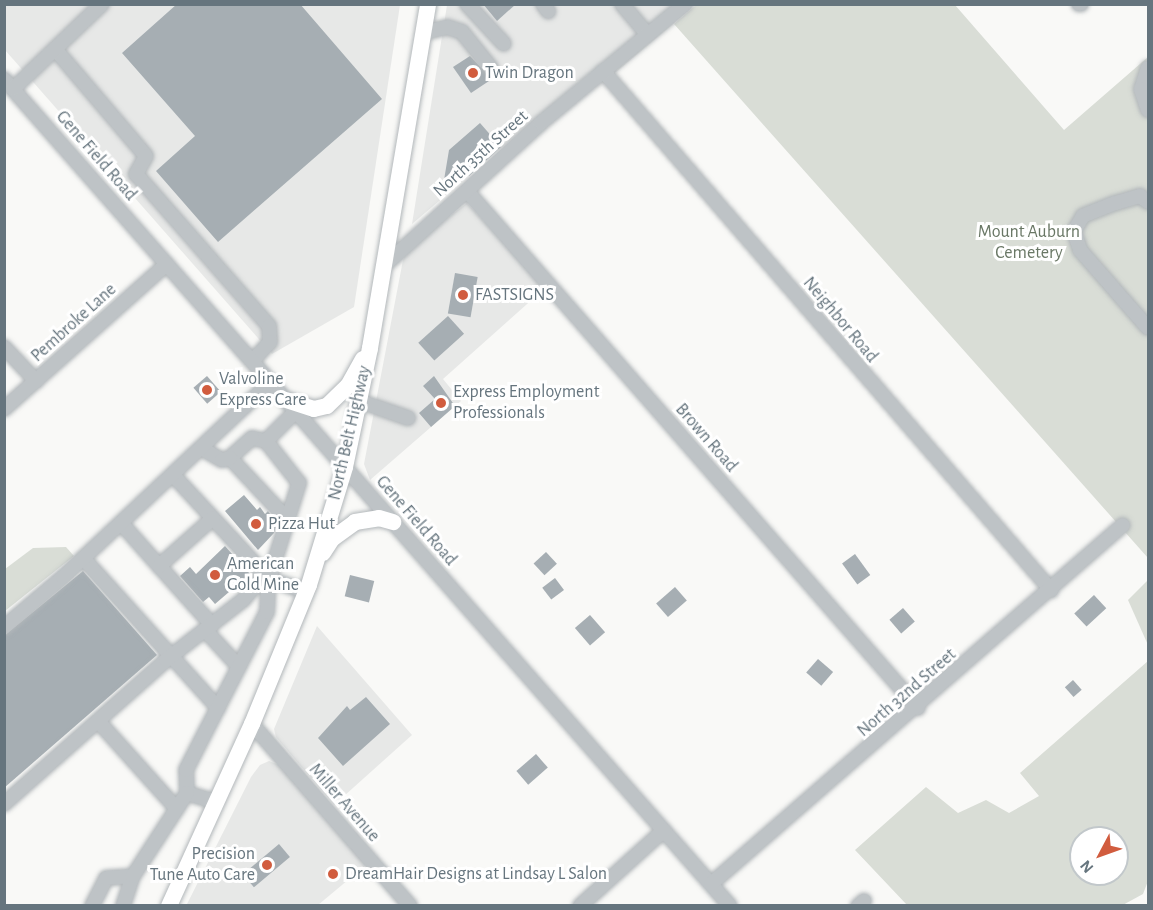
<!DOCTYPE html>
<style>
body{margin:0}
#map{position:relative;width:1153px;height:910px;overflow:hidden;background:#f9f9f7;font-family:"Alegreya Sans",sans-serif}
div>[style]{position:absolute}
.built>*{inset:0;background:#e7e8e7}
.green>*{inset:0;background:#d9ddd6}
.building>*{inset:0;background:#a6aeb3;transform-origin:0 0}
.roads{filter:drop-shadow(0 0 2px #b2b7ba) drop-shadow(0 0 2px #b2b7ba)}
.minor>*{height:14px;margin:-7px;padding:0 7px;transform-origin:7px;border-radius:7px;background:#bec3c6}
.major>*{height:16px;margin:-8px;padding:0 8px;transform-origin:8px;border-radius:8px;background:#fff}
.dots>*{width:16px;height:16px;translate:-50% -50%;box-sizing:border-box;border:3px solid #fff;border-radius:50%}
span{translate:-50% -50%;white-space:nowrap;text-align:center;line-height:1.15;-webkit-text-stroke:6px #fff;paint-order:stroke}
.poi-label{font-size:18px;color:#66757e}
.left{translate:0 -50%;text-align:left}
.right{translate:-100% -50%;text-align:right}
.street-label{font-size:18px;color:#66757e}
.park-label{font-size:18px;color:#697765}
.frame{position:absolute;inset:0;border:6px solid #66757e;pointer-events:none}
.north{position:absolute;left:1069px;top:826px;width:60px;height:60px;box-sizing:border-box;background:#fff;border:2px solid #c2c8cb;border-radius:50%;rotate:229deg;font-size:16px;font-weight:700;line-height:24px;text-align:center;color:#66757e}
.north::after{content:'';display:block;margin:auto;width:21px;height:27px;background:#d15c3e;clip-path:polygon(50% 0,100% 100%,50% 72%,0 100%)}
</style>
<div id="map">
<div class="built">
<div style="clip-path:polygon(4px 5px,400px 5px,354px 307px,272px 354px,5px 50px)"></div>
<div style="clip-path:polygon(447px 5px,696px 5px,616px 72px,591px 72px,412px 224px)"></div>
<div style="clip-path:polygon(467px 203px,545px 288px,443px 379px,461px 401px,370px 480px,364px 464px,403px 260px,407px 249px)"></div>
<div style="clip-path:polygon(317px 626px,412px 735px,334px 805px,276px 737px,274px 729px)"></div>
<div style="clip-path:polygon(269px 761px,279px 765px,366px 865px,318px 905px,186px 906px,251px 777px,260px 765px)"></div>
</div>
<div class="green">
<div style="clip-path:polygon(696px 5px,955px 5px,1064px 130px,1148px 57px,1148px 558px,674px 24px)"></div>
<div style="clip-path:polygon(66px 547px,74px 556px,5px 611px,5px 569px,33px 548px)"></div>
<div style="clip-path:polygon(1148px 580px,1148px 645px,1128px 600px)"></div>
<div style="clip-path:polygon(evenodd,1148px 661px,1148px 881px,1143px 894px,1121px 906px,907px 905px,855px 850px,926px 787px,958px 813px,986px 800px,1009px 813px,1039px 796px,1020px 773px,1148px 661px,1081px 838px,1117px 838px,1117px 874px,1081px 874px,1081px 838px)"></div>
</div>
<div class="building">
<div style="clip-path:polygon(177px 4px,300px 4px,382px 99px,218px 242px,156px 171px,195px 136px,122px 53px)"></div>
<div style="clip-path:polygon(483px 4px,516px 4px,497px 21px)"></div>
<div style="clip-path:polygon(470px 56px,492px 79px,471px 93px,453px 67px)"></div>
<div style="clip-path:polygon(480px 123px,501px 147px,469px 176px,456px 163px,453px 185px,441px 198px,449px 150px)"></div>
<div style="left:455px;top:273px;width:23px;height:41px;rotate:10deg"></div>
<div style="left:448px;top:316px;width:24px;height:40px;rotate:48deg"></div>
<div style="left:207px;top:376px;width:21px;height:18px;rotate:49deg"></div>
<div style="clip-path:polygon(434px 376px,455px 406px,431px 427px,419px 413px,435px 399px,423px 386px)"></div>
<div style="clip-path:polygon(244px 495px,257px 510px,260px 507px,265px 514px,268px 511px,277px 524px,274px 533px,258px 550px,225px 511px)"></div>
<div style="clip-path:polygon(225px 546px,250px 574px,215px 604px,209px 597px,203px 602px,180px 576px,190px 567px,196px 574px)"></div>
<div style="left:546px;top:552px;width:16px;height:17px;rotate:47deg"></div>
<div style="left:855px;top:554px;width:26px;height:16px;rotate:54deg"></div>
<div style="clip-path:polygon(83px 571px,157px 655px,4px 788px,4px 636px)"></div>
<div style="left:350px;top:575px;width:25px;height:22px;rotate:14deg"></div>
<div style="left:555px;top:578px;width:15px;height:16px;rotate:53deg"></div>
<div style="left:675px;top:587px;width:18px;height:25px;rotate:49deg"></div>
<div style="left:1094px;top:595px;width:18px;height:27px;rotate:47deg"></div>
<div style="left:903px;top:608px;width:18px;height:18px;rotate:49deg"></div>
<div style="left:590px;top:615px;width:23px;height:20px;rotate:49deg"></div>
<div style="left:818px;top:659px;width:20px;height:18px;rotate:41deg"></div>
<div style="left:1073px;top:680px;width:13px;height:11px;rotate:48deg"></div>
<div style="clip-path:polygon(366px 697px,390px 724px,343px 766px,318px 738px,347px 706px,350px 710px)"></div>
<div style="left:536px;top:754px;width:18px;height:26px;rotate:49deg"></div>
<div style="left:279px;top:844px;width:17px;height:47px;rotate:50deg"></div>
</div>
<div class="roads">
<div class="minor">
<div style="left:467px;top:4px;width:54px;rotate:47.2deg"></div>
<div style="left:543px;top:4px;width:9px;rotate:54deg"></div>
<div style="left:622px;top:4px;width:40px;rotate:50deg"></div>
<div style="left:1079px;top:4px;width:2px"></div>
<div style="left:423px;top:33px;width:25px;rotate:-14deg"></div>
<div style="left:447px;top:27px;width:16px;rotate:18deg"></div>
<div style="left:462px;top:32px;width:46px;rotate:51.1deg"></div>
<div style="left:55px;top:49px;width:140px;rotate:49.6deg"></div>
<div style="left:146px;top:156px;width:21px;rotate:119deg"></div>
<div style="left:136px;top:174px;width:202px;rotate:48.8deg"></div>
<div style="left:269px;top:326px;width:16px;rotate:86deg"></div>
<div style="left:270px;top:342px;width:26px;rotate:133deg"></div>
<div style="left:1148px;top:68px;width:22px;rotate:108deg"></div>
<div style="left:1141px;top:89px;width:22px;rotate:72deg"></div>
<div style="left:603px;top:71px;width:686px;rotate:49.2deg"></div>
<div style="left:4px;top:79px;width:1100px;rotate:48.72deg"></div>
<div style="left:13px;top:89px;width:123px;rotate:-43.7deg"></div>
<div style="left:467px;top:191px;width:686px;rotate:48.9deg"></div>
<div style="left:1148px;top:202px;width:10px;rotate:-143deg"></div>
<div style="left:1140px;top:196px;width:26px;rotate:164deg"></div>
<div style="left:1115px;top:203px;width:35px;rotate:158deg"></div>
<div style="left:1083px;top:216px;width:17px;rotate:121deg"></div>
<div style="left:1074px;top:231px;width:20px;rotate:72deg"></div>
<div style="left:1080px;top:250px;width:103px;rotate:48.9deg"></div>
<div style="left:385px;top:265px;width:211px;rotate:-42.3deg"></div>
<div style="left:541px;top:123px;width:187px;rotate:-39.6deg"></div>
<div style="left:4px;top:347px;width:47px;rotate:46.7deg"></div>
<div style="left:359px;top:401px;width:52px;rotate:19.1deg"></div>
<div style="left:4px;top:409px;width:218px;rotate:-41.7deg"></div>
<div style="left:266px;top:441px;width:14px;rotate:-168deg"></div>
<div style="left:252px;top:438px;width:30px;rotate:138deg"></div>
<div style="left:230px;top:458px;width:83px;rotate:46.9deg"></div>
<div style="left:201px;top:448px;width:24px;rotate:30deg"></div>
<div style="left:222px;top:460px;width:8px;rotate:-14deg"></div>
<div style="left:173px;top:475px;width:142px;rotate:47.3deg"></div>
<div style="left:269px;top:579px;width:39px;rotate:19deg"></div>
<div style="left:121px;top:523px;width:57px;rotate:48.5deg"></div>
<div style="left:83px;top:558px;width:202px;rotate:48deg"></div>
<div style="left:212px;top:625px;width:79px;rotate:-131.9deg"></div>
<div style="left:159px;top:566px;width:72px;rotate:-41.6deg"></div>
<div style="left:4px;top:627px;width:77px;rotate:-40.3deg"></div>
<div style="left:63px;top:577px;width:285px;rotate:-43.2deg"></div>
<div style="left:205px;top:630px;width:50px;rotate:47.4deg"></div>
<div style="left:98px;top:721px;width:118px;rotate:48.1deg"></div>
<div style="left:252px;top:724px;width:241px;rotate:49deg"></div>
<div style="left:216px;top:802px;width:30px;rotate:-163deg"></div>
<div style="left:187px;top:793px;width:23px;rotate:-92deg"></div>
<div style="left:186px;top:770px;width:178px;rotate:-62.9deg"></div>
<div style="left:267px;top:612px;width:33px;rotate:-87deg"></div>
<div style="left:269px;top:579px;width:101px;rotate:-72.6deg"></div>
<div style="left:299px;top:483px;width:53px;rotate:-128.2deg"></div>
<div style="left:266px;top:441px;width:42px;rotate:-45deg"></div>
<div style="left:4px;top:804px;width:217px;rotate:-41.6deg"></div>
<div style="left:166px;top:660px;width:98px;rotate:-37.9deg"></div>
<div style="left:243px;top:600px;width:33px;rotate:-49deg"></div>
<div style="left:711px;top:884px;width:546px;rotate:-41.07deg"></div>
<div style="left:92px;top:906px;width:31px;rotate:-63deg"></div>
<div style="left:106px;top:878px;width:27px;rotate:-4deg"></div>
<div style="left:123px;top:906px;width:32px;rotate:-72deg"></div>
<div style="left:133px;top:876px;width:99px;rotate:-57deg"></div>
<div style="left:580px;top:906px;width:113px;rotate:-42.1deg"></div>
<div style="left:858px;top:906px;width:8px;rotate:-40deg"></div>
</div>
<div class="major">
<div style="left:286px;top:400px;width:29px;rotate:18deg"></div>
<div style="left:314px;top:409px;width:13px;rotate:-13deg"></div>
<div style="left:327px;top:406px;width:29px;rotate:-44deg"></div>
<div style="left:348px;top:386px;width:31px;rotate:-61deg"></div>
<div style="left:323px;top:553px;width:17px;rotate:-57deg"></div>
<div style="left:332px;top:539px;width:29px;rotate:-36deg"></div>
<div style="left:355px;top:522px;width:24px;rotate:-9deg"></div>
<div style="left:379px;top:518px;width:15px;rotate:16deg"></div>
<div style="left:169px;top:906px;width:200px;rotate:-65.5deg"></div>
<div style="left:252px;top:724px;width:150px;rotate:-67.7deg"></div>
<div style="left:309px;top:585px;width:123px;rotate:-73deg"></div>
<div style="left:345px;top:467px;width:122px;rotate:-78.1deg"></div>
<div style="left:370px;top:348px;width:349px;rotate:-80.4deg"></div>
</div>
</div>
<div class="dots">
<div style="left:473px;top:73px;background:#d15c3e"></div>
<div style="left:463px;top:295px;background:#d15c3e"></div>
<div style="left:207px;top:390px;background:#d15c3e"></div>
<div style="left:441px;top:403px;background:#d15c3e"></div>
<div style="left:256px;top:524px;background:#d15c3e"></div>
<div style="left:215px;top:575px;background:#d15c3e"></div>
<div style="left:267px;top:865px;background:#d15c3e"></div>
<div style="left:333px;top:874px;background:#d15c3e"></div>
</div>
<div class="poi-label">
<span class="left" style="left:485px;top:73px">Twin Dragon</span>
<span class="left" style="left:475px;top:295px">FASTSIGNS</span>
<span class="left" style="left:219px;top:390px">Valvoline<br>Express Care</span>
<span class="left" style="left:453px;top:403px">Express Employment<br>Professionals</span>
<span class="left" style="left:268px;top:524px">Pizza Hut</span>
<span class="left" style="left:227px;top:575px">American<br>Gold Mine</span>
<span class="right" style="left:255px;top:865px">Precision<br>Tune Auto Care</span>
<span class="left" style="left:345px;top:874px">DreamHair Designs at Lindsay L Salon</span>
</div>
<div class="street-label">
<span style="left:481px;top:154px;rotate:-42deg">North 35th Street</span>
<span style="left:96px;top:156px;rotate:49deg">Gene Field Road</span>
<span style="left:840px;top:320px;rotate:50deg">Neighbor Road</span>
<span style="left:74px;top:323px;rotate:-42deg">Pembroke Lane</span>
<span style="left:350px;top:433px;rotate:-77deg">North Belt Highway</span>
<span style="left:706px;top:438px;rotate:49deg">Brown Road</span>
<span style="left:416px;top:521px;rotate:49deg">Gene Field Road</span>
<span style="left:907px;top:693px;rotate:-41deg">North 32nd Street</span>
<span style="left:344px;top:803px;rotate:49deg">Miller Avenue</span>
</div>
<div class="park-label">
<span style="left:1029px;top:243px">Mount Auburn<br>Cemetery</span>
</div>
<div class="frame"></div>
<div class="north">N</div>
</div>
